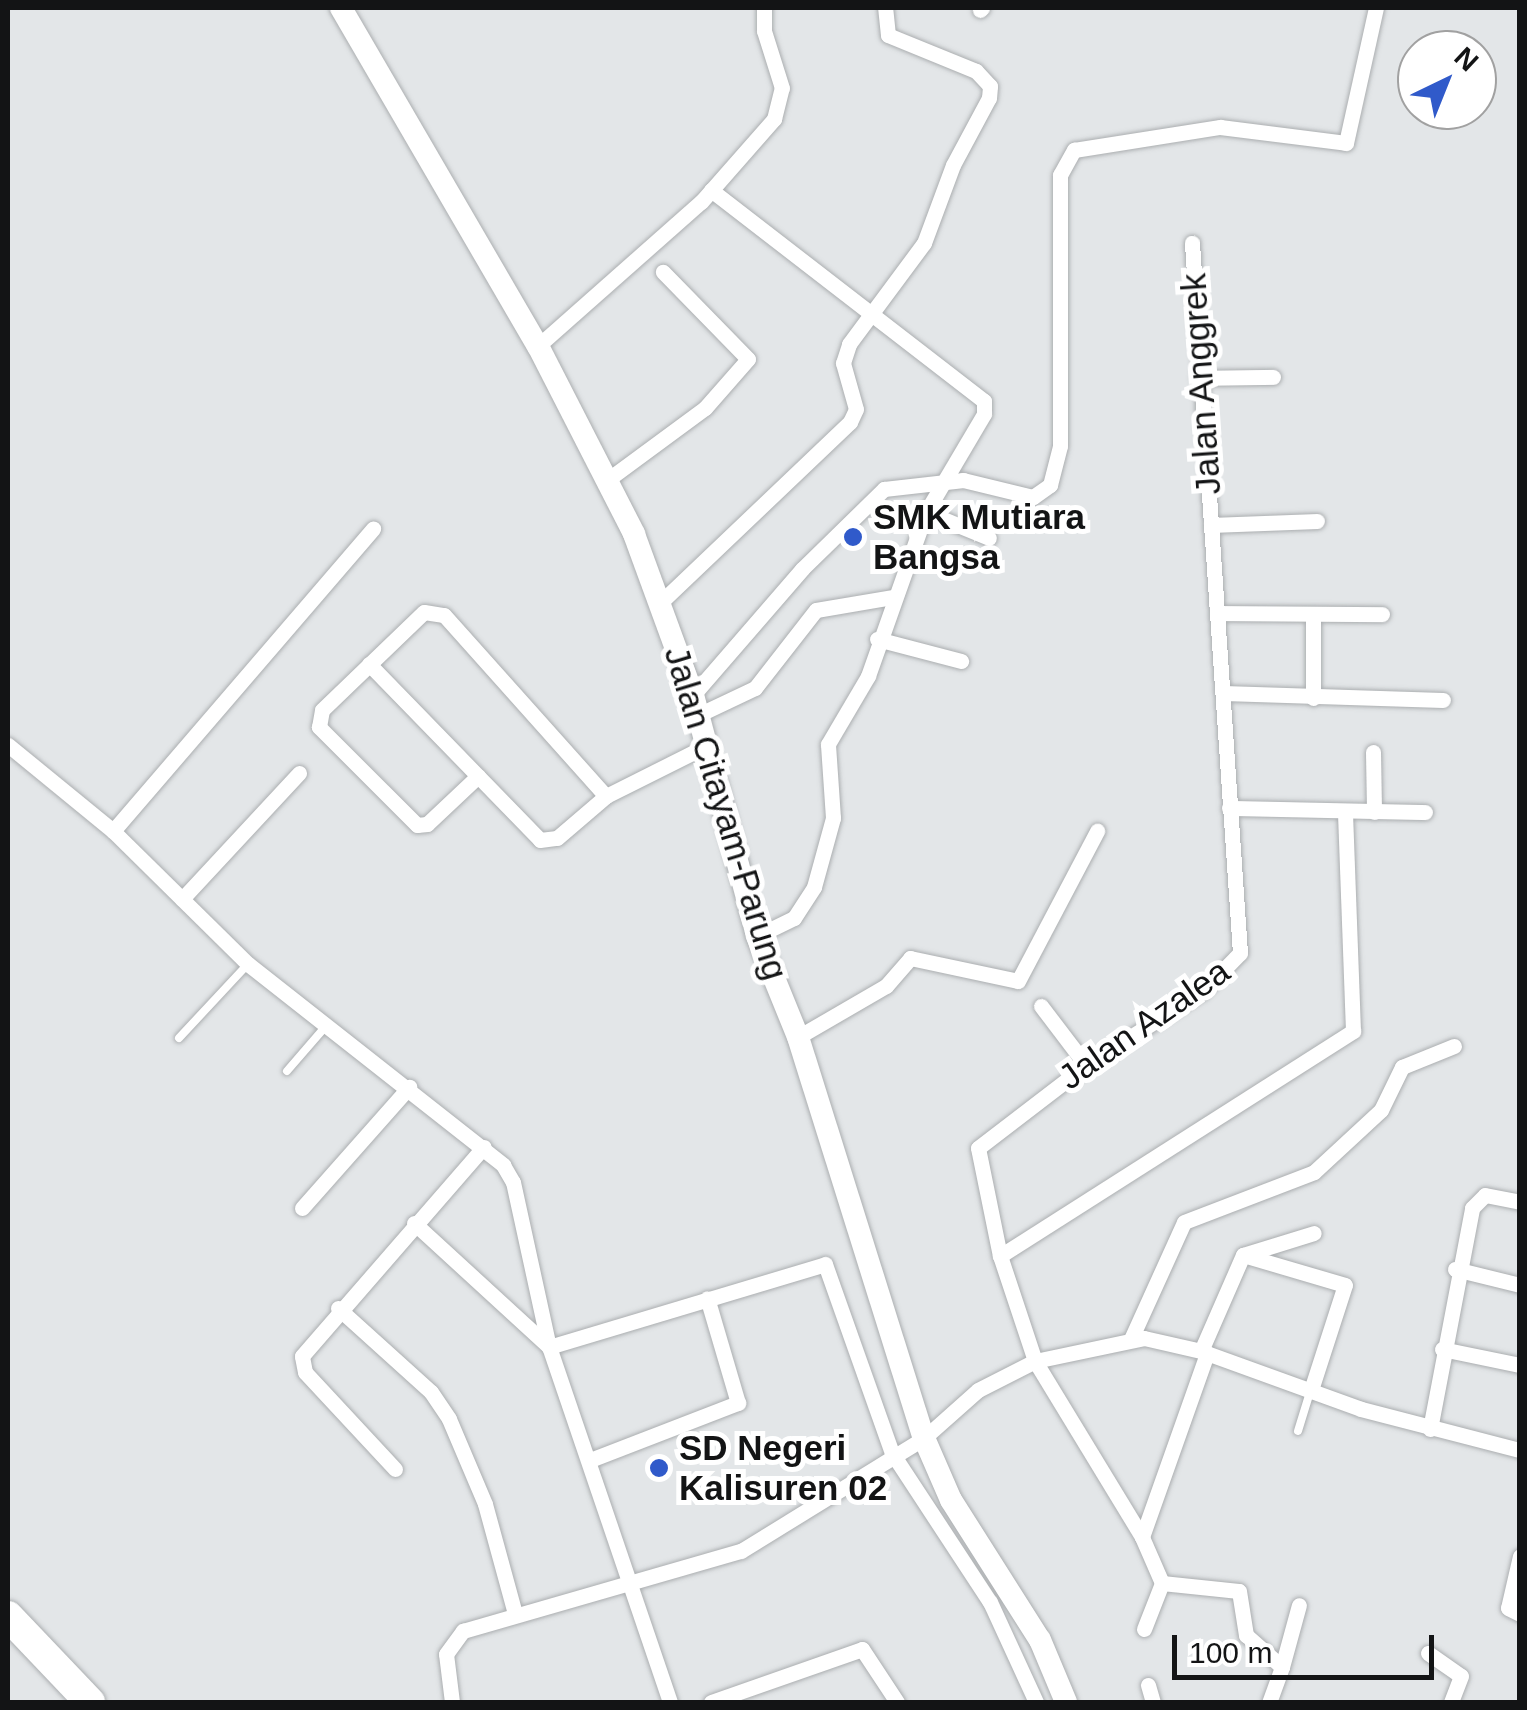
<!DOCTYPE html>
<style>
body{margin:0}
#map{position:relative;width:1527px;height:1710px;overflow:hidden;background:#e3e6e8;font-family:Helvetica,sans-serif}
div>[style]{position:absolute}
.roads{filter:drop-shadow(0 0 2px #abaeb0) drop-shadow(0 0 2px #abaeb0)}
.lane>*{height:8px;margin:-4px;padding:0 4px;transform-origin:4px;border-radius:4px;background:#fff}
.street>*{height:15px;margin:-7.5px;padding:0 7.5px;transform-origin:7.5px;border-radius:7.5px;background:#fff}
.secondary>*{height:22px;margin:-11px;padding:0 11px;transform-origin:11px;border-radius:11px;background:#fff}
.highway>*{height:30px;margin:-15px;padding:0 15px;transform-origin:15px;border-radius:15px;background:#fff}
.dots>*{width:28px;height:28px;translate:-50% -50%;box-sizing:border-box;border:5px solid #fff;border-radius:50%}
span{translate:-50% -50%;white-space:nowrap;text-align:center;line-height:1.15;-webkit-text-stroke:10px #fff;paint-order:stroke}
.street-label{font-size:35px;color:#131415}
.poi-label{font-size:35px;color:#131415;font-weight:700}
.left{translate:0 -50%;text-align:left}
.frame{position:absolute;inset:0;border:10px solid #131415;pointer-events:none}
.north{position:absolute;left:1397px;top:30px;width:100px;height:100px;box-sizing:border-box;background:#fff;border:2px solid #a1a1a1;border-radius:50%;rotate:43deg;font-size:28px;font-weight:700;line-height:40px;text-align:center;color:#131415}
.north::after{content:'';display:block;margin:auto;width:35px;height:45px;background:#305aca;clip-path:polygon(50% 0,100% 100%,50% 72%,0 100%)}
.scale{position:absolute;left:1172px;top:1635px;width:262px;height:45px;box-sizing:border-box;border:5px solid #131415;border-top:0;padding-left:12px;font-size:30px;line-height:35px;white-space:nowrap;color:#131415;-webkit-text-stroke:8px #fff;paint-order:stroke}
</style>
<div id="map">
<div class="roads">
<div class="lane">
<div style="left:179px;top:1038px;width:101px;rotate:-47deg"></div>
<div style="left:287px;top:1071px;width:60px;rotate:-49.1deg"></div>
<div style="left:1298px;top:1431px;width:41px;rotate:-72.9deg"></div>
</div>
<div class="street">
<div style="left:980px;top:10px;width:3px;rotate:-45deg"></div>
<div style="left:711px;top:190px;width:345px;rotate:37.7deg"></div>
<div style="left:984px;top:401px;width:13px;rotate:90deg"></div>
<div style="left:984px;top:414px;width:114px;rotate:120.6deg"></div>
<div style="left:538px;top:346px;width:217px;rotate:-41.5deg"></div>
<div style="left:701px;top:202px;width:111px;rotate:-48.7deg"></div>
<div style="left:774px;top:119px;width:32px;rotate:-76deg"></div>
<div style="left:782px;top:88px;width:60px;rotate:-107.5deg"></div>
<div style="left:764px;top:31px;width:23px;rotate:-90deg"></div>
<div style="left:1199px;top:378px;width:74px;rotate:-0.8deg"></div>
<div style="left:610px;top:478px;width:118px;rotate:-36.4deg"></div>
<div style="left:705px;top:408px;width:65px;rotate:-48.7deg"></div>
<div style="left:748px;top:359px;width:122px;rotate:-134.3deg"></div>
<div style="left:1211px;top:525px;width:106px;rotate:-2.2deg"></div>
<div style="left:661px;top:602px;width:261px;rotate:-43.6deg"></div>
<div style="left:850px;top:422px;width:14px;rotate:-65deg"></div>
<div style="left:856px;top:409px;width:48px;rotate:-105.8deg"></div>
<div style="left:843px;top:363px;width:20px;rotate:-72deg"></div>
<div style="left:849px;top:344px;width:126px;rotate:-53.4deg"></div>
<div style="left:924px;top:243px;width:83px;rotate:-69.6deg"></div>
<div style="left:953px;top:165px;width:76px;rotate:-61.8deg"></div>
<div style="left:989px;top:98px;width:12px;rotate:-85deg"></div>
<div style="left:990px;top:86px;width:21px;rotate:-133deg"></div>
<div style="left:976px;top:71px;width:95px;rotate:-157.8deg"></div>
<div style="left:888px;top:35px;width:27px;rotate:-96deg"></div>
<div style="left:1219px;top:613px;width:163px;rotate:0.4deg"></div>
<div style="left:1313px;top:616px;width:82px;rotate:90deg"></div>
<div style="left:877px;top:639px;width:87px;rotate:14.7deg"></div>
<div style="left:369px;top:664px;width:245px;rotate:45.8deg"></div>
<div style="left:540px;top:840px;width:17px;rotate:-7deg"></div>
<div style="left:557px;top:838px;width:65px;rotate:-40.6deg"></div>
<div style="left:1223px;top:693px;width:220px;rotate:1.8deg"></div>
<div style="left:693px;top:695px;width:167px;rotate:-49.1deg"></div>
<div style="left:802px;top:569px;width:115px;rotate:-44.3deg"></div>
<div style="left:884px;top:489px;width:80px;rotate:-6.5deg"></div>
<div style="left:963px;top:480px;width:72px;rotate:13.7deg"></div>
<div style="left:1033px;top:497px;width:21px;rotate:-35deg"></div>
<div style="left:1050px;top:485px;width:40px;rotate:-75.6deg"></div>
<div style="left:1060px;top:446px;width:271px;rotate:-90deg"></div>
<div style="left:1060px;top:175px;width:29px;rotate:-61deg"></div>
<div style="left:1074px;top:150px;width:148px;rotate:-9deg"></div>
<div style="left:1220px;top:127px;width:127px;rotate:7.2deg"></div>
<div style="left:1346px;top:143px;width:138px;rotate:-77.5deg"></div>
<div style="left:698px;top:715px;width:63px;rotate:-25.3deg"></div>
<div style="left:755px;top:688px;width:99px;rotate:-52deg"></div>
<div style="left:816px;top:610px;width:77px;rotate:-9.7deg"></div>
<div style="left:8px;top:745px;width:136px;rotate:39.3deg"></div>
<div style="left:113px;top:831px;width:190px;rotate:44.6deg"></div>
<div style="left:248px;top:964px;width:325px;rotate:38.2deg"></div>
<div style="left:503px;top:1165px;width:20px;rotate:60deg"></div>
<div style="left:513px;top:1182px;width:169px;rotate:77.7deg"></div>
<div style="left:1373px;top:752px;width:60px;rotate:89deg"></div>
<div style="left:478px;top:776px;width:70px;rotate:136.7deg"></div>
<div style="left:427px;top:824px;width:10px;rotate:174deg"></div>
<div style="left:417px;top:825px;width:139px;rotate:-135deg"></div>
<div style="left:319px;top:727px;width:17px;rotate:-80deg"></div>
<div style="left:322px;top:710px;width:141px;rotate:-43.9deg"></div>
<div style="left:424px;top:612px;width:20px;rotate:9deg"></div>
<div style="left:444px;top:615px;width:243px;rotate:48.2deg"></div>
<div style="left:606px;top:796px;width:112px;rotate:-26.6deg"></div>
<div style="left:1229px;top:808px;width:196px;rotate:1.2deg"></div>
<div style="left:113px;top:831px;width:399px;rotate:-49.3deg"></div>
<div style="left:182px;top:899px;width:172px;rotate:-47.1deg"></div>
<div style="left:757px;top:936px;width:41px;rotate:-25.9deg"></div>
<div style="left:794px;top:918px;width:37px;rotate:-57deg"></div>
<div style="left:814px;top:887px;width:72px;rotate:-74.6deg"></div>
<div style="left:833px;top:818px;width:74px;rotate:-93.9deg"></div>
<div style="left:828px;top:744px;width:79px;rotate:-59.5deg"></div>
<div style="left:868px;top:676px;width:174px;rotate:-70.5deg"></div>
<div style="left:926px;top:512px;width:68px;rotate:22.4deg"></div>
<div style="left:1041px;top:1006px;width:74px;rotate:52.7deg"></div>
<div style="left:798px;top:1037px;width:102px;rotate:-30.1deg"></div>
<div style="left:886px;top:986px;width:37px;rotate:-49deg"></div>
<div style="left:910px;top:958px;width:110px;rotate:12deg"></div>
<div style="left:1018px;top:981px;width:170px;rotate:-62.2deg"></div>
<div style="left:302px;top:1208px;width:162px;rotate:-48.5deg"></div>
<div style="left:414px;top:1223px;width:182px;rotate:42.5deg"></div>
<div style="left:1000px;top:1256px;width:419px;rotate:-32.5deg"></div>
<div style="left:1353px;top:1031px;width:218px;rotate:-92.1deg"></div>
<div style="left:1455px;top:1269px;width:67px;rotate:13.8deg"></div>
<div style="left:338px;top:1308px;width:125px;rotate:42.1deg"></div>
<div style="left:431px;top:1392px;width:32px;rotate:56deg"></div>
<div style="left:449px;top:1419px;width:92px;rotate:67deg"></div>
<div style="left:485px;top:1504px;width:114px;rotate:74.7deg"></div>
<div style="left:1131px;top:1339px;width:128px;rotate:-65.6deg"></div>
<div style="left:1184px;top:1222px;width:139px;rotate:-21deg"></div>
<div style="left:1314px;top:1172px;width:91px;rotate:-42.8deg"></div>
<div style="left:1381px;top:1110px;width:48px;rotate:-64deg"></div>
<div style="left:1402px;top:1067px;width:56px;rotate:-22deg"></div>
<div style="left:1442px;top:1349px;width:80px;rotate:11.6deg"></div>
<div style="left:1201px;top:1351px;width:105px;rotate:-66.4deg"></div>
<div style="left:1311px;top:1390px;width:110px;rotate:-72.1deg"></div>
<div style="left:1345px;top:1285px;width:106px;rotate:-163.6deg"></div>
<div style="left:1243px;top:1255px;width:74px;rotate:-17.2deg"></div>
<div style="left:1430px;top:1429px;width:225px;rotate:-79.2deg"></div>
<div style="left:1472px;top:1208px;width:18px;rotate:-45deg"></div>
<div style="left:1485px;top:1195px;width:36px;rotate:11deg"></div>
<div style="left:590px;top:1460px;width:159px;rotate:-21.1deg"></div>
<div style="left:738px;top:1403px;width:109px;rotate:-106.4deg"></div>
<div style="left:395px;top:1469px;width:132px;rotate:-132.9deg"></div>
<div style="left:305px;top:1372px;width:16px;rotate:-101deg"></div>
<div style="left:302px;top:1356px;width:277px;rotate:-49deg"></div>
<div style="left:1142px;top:1537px;width:195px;rotate:-70.5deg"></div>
<div style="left:1520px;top:1556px;width:53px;rotate:103deg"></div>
<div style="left:1508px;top:1608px;width:13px;rotate:27deg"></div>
<div style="left:1162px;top:1583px;width:77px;rotate:5.9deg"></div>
<div style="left:1239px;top:1591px;width:45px;rotate:81deg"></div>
<div style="left:1246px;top:1635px;width:48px;rotate:41.6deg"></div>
<div style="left:1282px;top:1667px;width:37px;rotate:110deg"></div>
<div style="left:1144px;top:1629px;width:49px;rotate:-68.6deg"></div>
<div style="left:1162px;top:1583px;width:50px;rotate:-113.5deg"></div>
<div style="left:1142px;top:1537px;width:206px;rotate:-121.3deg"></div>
<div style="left:1035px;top:1361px;width:111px;rotate:-108.4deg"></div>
<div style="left:1000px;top:1256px;width:110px;rotate:-101.5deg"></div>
<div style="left:978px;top:1148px;width:136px;rotate:-37.5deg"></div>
<div style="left:1086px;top:1065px;width:138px;rotate:-32.3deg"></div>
<div style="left:1203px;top:991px;width:53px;rotate:-45.8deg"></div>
<div style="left:1240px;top:953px;width:712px;rotate:-93.87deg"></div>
<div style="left:1428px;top:1653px;width:40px;rotate:34.9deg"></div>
<div style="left:1461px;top:1676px;width:28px;rotate:111deg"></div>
<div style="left:1282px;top:1667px;width:64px;rotate:-74.7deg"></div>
<div style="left:1148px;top:1685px;width:18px;rotate:74deg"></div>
<div style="left:452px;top:1702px;width:48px;rotate:-97.1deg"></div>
<div style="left:446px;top:1654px;width:29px;rotate:-54deg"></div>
<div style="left:463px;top:1631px;width:289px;rotate:-16.1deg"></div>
<div style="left:741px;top:1551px;width:215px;rotate:-31.7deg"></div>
<div style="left:924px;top:1438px;width:72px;rotate:-41.6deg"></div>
<div style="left:978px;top:1390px;width:64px;rotate:-27deg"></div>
<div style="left:1035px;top:1361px;width:111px;rotate:-11.9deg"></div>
<div style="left:1144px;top:1338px;width:58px;rotate:12.8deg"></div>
<div style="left:1201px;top:1351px;width:170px;rotate:19.9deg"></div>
<div style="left:1361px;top:1409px;width:164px;rotate:14.5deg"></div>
<div style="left:670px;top:1702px;width:375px;rotate:-108.8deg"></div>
<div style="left:549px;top:1347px;width:288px;rotate:-16.7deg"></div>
<div style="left:825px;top:1264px;width:201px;rotate:70.5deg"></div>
<div style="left:892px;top:1453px;width:178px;rotate:56.7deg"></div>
<div style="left:990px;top:1602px;width:110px;rotate:65.3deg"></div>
<div style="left:711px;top:1702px;width:160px;rotate:-19.3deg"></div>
<div style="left:862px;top:1649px;width:64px;rotate:56.6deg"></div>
</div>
<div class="secondary">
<div style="left:341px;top:8px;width:391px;rotate:59.8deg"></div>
<div style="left:538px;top:346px;width:211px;rotate:62.9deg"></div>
<div style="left:634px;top:534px;width:171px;rotate:69.9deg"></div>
<div style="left:693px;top:695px;width:249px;rotate:75.1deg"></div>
<div style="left:757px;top:936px;width:109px;rotate:67.9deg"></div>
<div style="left:798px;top:1037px;width:420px;rotate:72.6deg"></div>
<div style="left:924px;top:1438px;width:68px;rotate:66.5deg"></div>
<div style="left:951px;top:1500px;width:166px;rotate:57.6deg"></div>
<div style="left:1040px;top:1640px;width:67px;rotate:67.2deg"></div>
</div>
<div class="highway">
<div style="left:8px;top:1616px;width:119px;rotate:46.4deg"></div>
</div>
</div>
<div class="dots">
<div style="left:853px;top:537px;background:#305aca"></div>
<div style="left:659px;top:1468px;background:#305aca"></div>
</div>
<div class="street-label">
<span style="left:1201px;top:384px;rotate:-94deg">Jalan Anggrek</span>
<span style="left:726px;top:813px;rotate:73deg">Jalan Citayam-Parung</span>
<span style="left:1144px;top:1024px;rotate:-35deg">Jalan Azalea</span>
</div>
<div class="poi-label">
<span class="left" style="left:873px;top:537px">SMK Mutiara<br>Bangsa</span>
<span class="left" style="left:679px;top:1468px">SD Negeri<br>Kalisuren 02</span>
</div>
<div class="frame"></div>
<div class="north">N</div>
<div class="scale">100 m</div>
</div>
